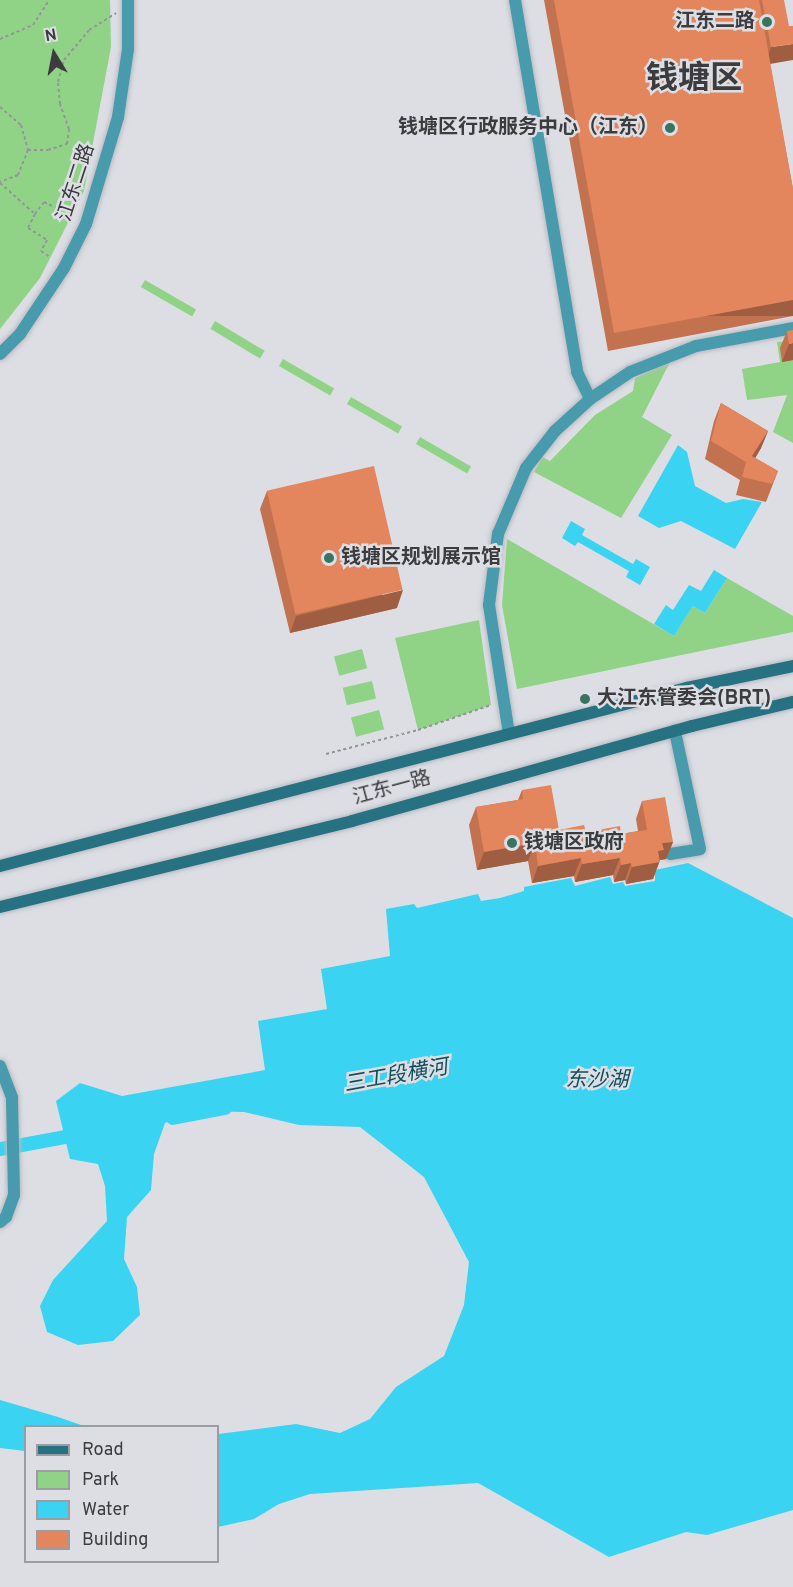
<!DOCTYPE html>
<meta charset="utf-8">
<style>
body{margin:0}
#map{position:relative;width:793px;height:1587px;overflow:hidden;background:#dcdee4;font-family:Overpass,"Noto Sans SC",sans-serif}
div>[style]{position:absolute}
.green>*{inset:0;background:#90d386;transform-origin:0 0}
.water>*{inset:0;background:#3ad3f1}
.canal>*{height:14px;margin:-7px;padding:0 7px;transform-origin:7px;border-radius:7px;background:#3ad3f1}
.path>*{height:2px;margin-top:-1px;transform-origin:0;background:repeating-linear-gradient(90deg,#94959a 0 3px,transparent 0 6px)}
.roads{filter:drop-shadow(0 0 2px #b9bac0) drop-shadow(0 0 2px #b9bac0)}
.minor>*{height:12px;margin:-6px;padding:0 6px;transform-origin:6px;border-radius:6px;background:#479bad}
.tertiary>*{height:12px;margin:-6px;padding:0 6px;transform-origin:6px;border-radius:6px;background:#479bad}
.secondary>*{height:12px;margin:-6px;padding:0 6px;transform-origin:6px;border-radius:6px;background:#267282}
.wall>*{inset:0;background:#c37250}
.shaded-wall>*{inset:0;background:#9f5d41;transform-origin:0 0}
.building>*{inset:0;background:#e3855d;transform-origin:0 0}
.dots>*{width:16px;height:16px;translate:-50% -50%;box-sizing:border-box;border:3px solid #dcdee4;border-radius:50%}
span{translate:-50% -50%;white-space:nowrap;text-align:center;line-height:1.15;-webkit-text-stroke:5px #dcdee4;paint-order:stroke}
.poi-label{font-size:20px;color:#3c3c3f;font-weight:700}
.right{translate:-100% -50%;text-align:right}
.left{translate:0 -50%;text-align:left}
.street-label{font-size:20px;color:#3c3c3f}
.water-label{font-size:21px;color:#0f4e5b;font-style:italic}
.town-label{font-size:32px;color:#3c3c3f;font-weight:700}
.legend{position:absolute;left:24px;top:1425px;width:195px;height:138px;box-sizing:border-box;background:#dcdee4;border:2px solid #9c9da2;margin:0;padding:8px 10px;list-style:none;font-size:18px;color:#3c3c3f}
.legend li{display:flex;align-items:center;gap:12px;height:30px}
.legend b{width:30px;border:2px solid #9c9da2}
.north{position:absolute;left:24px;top:24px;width:60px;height:60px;-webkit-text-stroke:4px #dcdee4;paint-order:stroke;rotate:350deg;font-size:16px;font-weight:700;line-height:24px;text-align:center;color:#3c3c3f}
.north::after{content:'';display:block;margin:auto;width:21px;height:27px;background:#3c3c3f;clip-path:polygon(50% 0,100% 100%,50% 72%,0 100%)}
</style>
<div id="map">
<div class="green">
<div style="clip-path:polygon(0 0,110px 0,111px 47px,84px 191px,40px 278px,0 329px)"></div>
<div style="left:145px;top:280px;width:59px;height:8px;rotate:30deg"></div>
<div style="left:215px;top:321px;width:58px;height:9px;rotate:31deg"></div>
<div style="clip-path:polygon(793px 340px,793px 443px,773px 432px,787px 395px,747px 400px,742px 369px,780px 362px,777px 342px)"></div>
<div style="left:283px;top:359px;width:59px;height:8px;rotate:30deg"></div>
<div style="clip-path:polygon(670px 362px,642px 417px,672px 435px,621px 518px,534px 472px,542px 457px,550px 461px,595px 415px,633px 391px,635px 378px)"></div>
<div style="left:351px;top:397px;width:59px;height:8px;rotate:30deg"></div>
<div style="left:420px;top:437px;width:59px;height:8px;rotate:30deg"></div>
<div style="clip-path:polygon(507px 539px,674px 636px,693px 606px,705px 613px,727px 578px,793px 616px,793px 632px,517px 689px,502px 605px)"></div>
<div style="clip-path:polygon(479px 620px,491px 705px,418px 730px,395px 638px)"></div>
<div style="left:362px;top:649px;width:20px;height:29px;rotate:75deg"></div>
<div style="left:372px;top:681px;width:18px;height:30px;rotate:77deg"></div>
<div style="left:379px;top:710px;width:20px;height:29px;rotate:75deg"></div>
</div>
<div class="water">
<div style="clip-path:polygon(678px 445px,687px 452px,695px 486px,726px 503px,743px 499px,762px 502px,735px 549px,681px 521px,659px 528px,638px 516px)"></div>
<div style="clip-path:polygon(571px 521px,585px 529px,582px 535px,633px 564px,636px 559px,650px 567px,640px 585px,626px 577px,629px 571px,578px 542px,575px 546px,562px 538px)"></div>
<div style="clip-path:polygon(714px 570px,727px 578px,705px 613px,693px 606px,674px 636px,654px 624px,666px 605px,673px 610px,689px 585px,701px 591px)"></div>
<div style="clip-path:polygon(688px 863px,793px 918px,793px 1510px,707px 1535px,686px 1532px,609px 1557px,478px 1483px,310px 1494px,279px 1504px,254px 1519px,218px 1527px,218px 1434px,296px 1424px,340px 1433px,370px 1419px,396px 1387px,444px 1356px,464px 1305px,469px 1262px,424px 1177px,360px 1127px,299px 1125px,244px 1112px,200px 1111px,165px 1123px,154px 1154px,151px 1190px,127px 1217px,124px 1259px,137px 1287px,140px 1315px,113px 1341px,78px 1345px,47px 1332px,40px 1306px,53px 1280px,107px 1221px,105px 1186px,98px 1164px,70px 1159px,56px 1101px,80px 1083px,122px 1096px,265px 1070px,258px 1021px,327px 1009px,321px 969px,390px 956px,386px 909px,414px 904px,417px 908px,478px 894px,481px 901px,500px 898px,524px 891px,524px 887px,571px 878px,575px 886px,610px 877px,613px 884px,623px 882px,625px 886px,655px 881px,655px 870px)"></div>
<div style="clip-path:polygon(0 1400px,58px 1417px,84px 1426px,26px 1426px,25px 1451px,0 1448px)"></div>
</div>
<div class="canal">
<div style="left:173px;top:1118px;width:53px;rotate:-10.9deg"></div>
<div style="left:0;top:1149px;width:82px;rotate:-10.5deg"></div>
</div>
<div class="path">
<div style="left:0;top:39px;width:36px;rotate:-23deg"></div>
<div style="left:33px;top:25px;width:30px;rotate:-57deg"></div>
<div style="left:0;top:107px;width:28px;rotate:41deg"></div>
<div style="left:21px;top:125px;width:26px;rotate:74deg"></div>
<div style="left:28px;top:150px;width:27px;rotate:112deg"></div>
<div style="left:18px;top:175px;width:19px;rotate:159deg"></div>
<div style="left:28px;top:150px;width:20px"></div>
<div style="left:48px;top:150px;width:20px;rotate:-18deg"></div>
<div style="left:67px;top:144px;width:15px;rotate:-82deg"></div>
<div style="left:69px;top:129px;width:27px;rotate:-110deg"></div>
<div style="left:60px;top:104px;width:22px;rotate:-95deg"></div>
<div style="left:58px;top:82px;width:23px;rotate:-75deg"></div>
<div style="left:64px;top:60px;width:39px;rotate:-50deg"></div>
<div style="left:89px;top:30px;width:32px;rotate:-32deg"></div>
<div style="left:0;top:183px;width:47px;rotate:41.5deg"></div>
<div style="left:35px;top:214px;width:16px;rotate:117deg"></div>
<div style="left:28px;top:228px;width:22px;rotate:32deg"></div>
<div style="left:47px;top:240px;width:13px;rotate:119deg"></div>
<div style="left:41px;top:251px;width:11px;rotate:34deg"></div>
<div style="left:35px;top:214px;width:15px;rotate:-53deg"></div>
<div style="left:44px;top:202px;width:31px;rotate:25deg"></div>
<div style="left:326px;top:754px;width:95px;rotate:-14.6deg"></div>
<div style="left:418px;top:730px;width:77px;rotate:-18.9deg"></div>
</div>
<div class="roads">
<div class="minor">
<div style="left:515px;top:0;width:377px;rotate:80.5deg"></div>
<div style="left:577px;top:372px;width:30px;rotate:64deg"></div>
<div style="left:670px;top:854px;width:30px;rotate:-9deg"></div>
<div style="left:700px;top:849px;width:121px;rotate:-102deg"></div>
<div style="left:0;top:1066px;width:34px;rotate:69deg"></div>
<div style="left:12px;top:1098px;width:97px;rotate:88.8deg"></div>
<div style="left:14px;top:1195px;width:23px;rotate:110deg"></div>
<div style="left:6px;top:1217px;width:8px;rotate:140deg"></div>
</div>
<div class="tertiary">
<div style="left:0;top:354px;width:28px;rotate:-45deg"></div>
<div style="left:20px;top:334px;width:79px;rotate:-56.3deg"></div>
<div style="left:64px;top:268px;width:49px;rotate:-63.4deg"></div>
<div style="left:86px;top:224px;width:112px;rotate:-73.3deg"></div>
<div style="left:118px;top:117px;width:69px;rotate:-81.6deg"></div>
<div style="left:128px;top:49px;width:49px;rotate:-90deg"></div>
<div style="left:509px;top:734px;width:131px;rotate:-98.8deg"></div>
<div style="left:489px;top:605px;width:72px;rotate:-82.8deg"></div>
<div style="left:498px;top:534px;width:72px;rotate:-67deg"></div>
<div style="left:526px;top:468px;width:47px;rotate:-51.9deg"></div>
<div style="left:555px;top:431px;width:47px;rotate:-42.4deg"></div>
<div style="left:590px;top:399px;width:48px;rotate:-34deg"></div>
<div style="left:630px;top:372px;width:71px;rotate:-21.5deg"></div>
<div style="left:696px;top:346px;width:99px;rotate:-10.5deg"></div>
</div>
<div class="secondary">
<div style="left:0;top:866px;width:710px;rotate:-14.53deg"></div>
<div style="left:687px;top:688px;width:108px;rotate:-11.7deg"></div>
<div style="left:0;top:907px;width:362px;rotate:-13.7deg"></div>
<div style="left:352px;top:821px;width:353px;rotate:-15.6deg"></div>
<div style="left:692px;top:726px;width:104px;rotate:-13.4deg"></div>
</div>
</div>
<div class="wall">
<div style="clip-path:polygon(544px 0,784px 0,770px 64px,793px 189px,793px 316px,608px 351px)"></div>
<div style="clip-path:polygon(787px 331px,793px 360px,782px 362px,780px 348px)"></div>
<div style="clip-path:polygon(721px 403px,768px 431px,761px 448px,755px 458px,778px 471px,766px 502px,736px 495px,740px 480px,705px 459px,714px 421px)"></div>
<div style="clip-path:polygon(267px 491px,397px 608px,290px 633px,260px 509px)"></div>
<div style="clip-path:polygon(522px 790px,559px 830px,621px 834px,638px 831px,636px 819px,642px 801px,673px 842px,666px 859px,660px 860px,653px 879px,626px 884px,625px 880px,614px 882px,613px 875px,575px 882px,574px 876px,532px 883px,528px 861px,477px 870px,469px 825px,476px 807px,518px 800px)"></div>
</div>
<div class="shaded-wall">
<div style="clip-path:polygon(793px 44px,793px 60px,764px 65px,771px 47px)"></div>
<div style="left:793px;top:300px;width:16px;height:182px;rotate:90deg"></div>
<div style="clip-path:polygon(793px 343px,793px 360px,782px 362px,789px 344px)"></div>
<div style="clip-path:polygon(768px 431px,761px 448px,746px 474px,752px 456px)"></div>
<div style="clip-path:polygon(403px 590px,397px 608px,290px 633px,296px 616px)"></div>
<div style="clip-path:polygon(673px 842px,666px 859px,660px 860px,653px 879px,626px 884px,632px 867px,658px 851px,662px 843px)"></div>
<div style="clip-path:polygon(535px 843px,528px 861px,477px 870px,484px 852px)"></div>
<div style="clip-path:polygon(581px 858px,574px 876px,532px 883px,538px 866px)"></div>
<div style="clip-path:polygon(620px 858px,613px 875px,575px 882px,582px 864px)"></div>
<div style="clip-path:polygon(631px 863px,625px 880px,614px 882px,621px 865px)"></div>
</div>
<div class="building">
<div style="clip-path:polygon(554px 0,759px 0,793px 189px,793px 300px,614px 333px)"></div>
<div style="clip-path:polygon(762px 0,784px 0,789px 26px,793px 26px,793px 44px,771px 47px)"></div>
<div style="clip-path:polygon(793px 330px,793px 343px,789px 344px,787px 331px)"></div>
<div style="clip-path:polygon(721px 403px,768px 431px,752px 456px,778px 471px,772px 484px,742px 477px,746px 462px,711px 441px)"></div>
<div style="left:374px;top:466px;width:127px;height:110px;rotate:77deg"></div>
<div style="clip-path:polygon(551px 785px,559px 830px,584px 825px,586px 832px,620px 826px,621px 834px,647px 830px,642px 801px,665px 797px,673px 842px,662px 843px,664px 850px,658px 851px,660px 862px,632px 867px,631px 863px,621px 865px,620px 858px,582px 864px,581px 858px,538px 866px,535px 843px,484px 852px,476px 807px,523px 799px,522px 790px)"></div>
</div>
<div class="dots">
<div style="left:767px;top:22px;background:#38745f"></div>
<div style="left:670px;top:128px;background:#38745f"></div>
<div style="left:329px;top:558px;background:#38745f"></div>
<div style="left:585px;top:699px;background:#38745f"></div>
<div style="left:512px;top:843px;background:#38745f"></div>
</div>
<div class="poi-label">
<span class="right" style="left:755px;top:22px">江东二路</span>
<span class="right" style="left:658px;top:128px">钱塘区行政服务中心（江东）</span>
<span class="left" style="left:341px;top:558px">钱塘区规划展示馆</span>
<span class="left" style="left:597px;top:699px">大江东管委会(BRT)</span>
<span class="left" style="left:524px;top:843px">钱塘区政府</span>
</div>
<div class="street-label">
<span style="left:77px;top:183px;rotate:-72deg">江东二路</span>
<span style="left:392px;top:789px;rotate:-15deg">江东一路</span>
</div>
<div class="water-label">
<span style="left:396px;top:1077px;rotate:-10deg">三工段横河</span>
<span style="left:597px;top:1081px">东沙湖</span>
</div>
<div class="town-label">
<span style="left:694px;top:80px">钱塘区</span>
</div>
<ul class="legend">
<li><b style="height:8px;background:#267282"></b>Road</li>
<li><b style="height:16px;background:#90d386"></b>Park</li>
<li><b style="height:16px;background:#3ad3f1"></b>Water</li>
<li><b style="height:16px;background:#e3855d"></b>Building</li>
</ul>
<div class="north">N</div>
</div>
